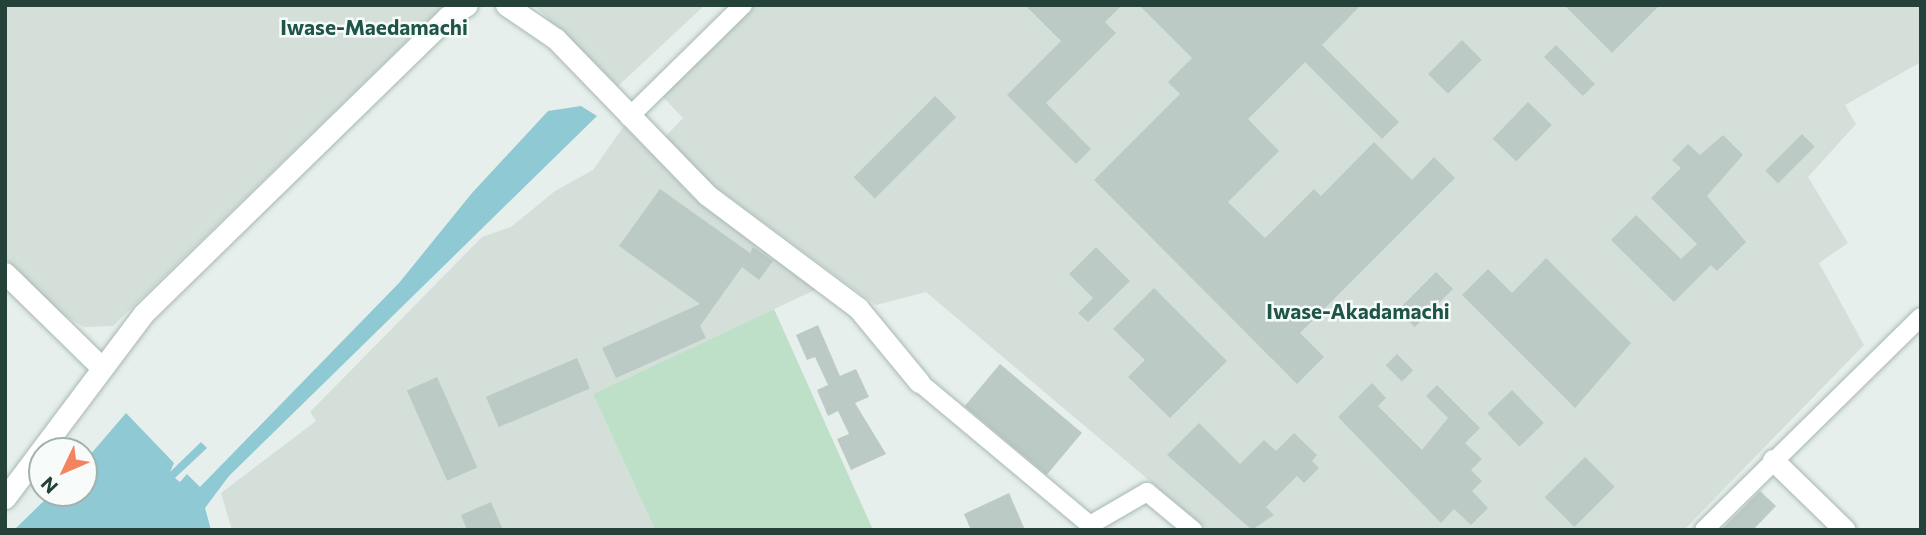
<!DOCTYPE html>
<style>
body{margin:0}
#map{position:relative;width:1926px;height:535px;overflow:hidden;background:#e6efeb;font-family:Commissioner,sans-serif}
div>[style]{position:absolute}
.built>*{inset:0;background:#d4dfda}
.green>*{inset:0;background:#bfe0c8}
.water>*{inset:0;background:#8ec9d4}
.building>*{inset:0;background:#bbcac4;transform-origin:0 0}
.roads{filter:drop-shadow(0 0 2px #a8b8b2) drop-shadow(0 0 2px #a8b8b2)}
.street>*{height:18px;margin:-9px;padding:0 9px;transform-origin:9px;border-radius:9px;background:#fff}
.secondary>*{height:21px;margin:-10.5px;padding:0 10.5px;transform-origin:10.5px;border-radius:10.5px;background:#fff}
span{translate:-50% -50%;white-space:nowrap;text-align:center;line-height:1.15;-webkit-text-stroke:5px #f7fbf9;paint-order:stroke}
.neighbourhood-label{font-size:21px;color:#1f5548;font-weight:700}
.frame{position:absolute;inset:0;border:7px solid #24423a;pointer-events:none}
.north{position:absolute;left:28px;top:437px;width:70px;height:70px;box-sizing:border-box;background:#f7fbf9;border:2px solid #a3b1ad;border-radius:50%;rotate:226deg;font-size:19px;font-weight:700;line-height:28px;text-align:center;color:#24423a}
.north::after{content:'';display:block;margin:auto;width:24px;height:32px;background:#f4845f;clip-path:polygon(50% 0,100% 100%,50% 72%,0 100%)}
</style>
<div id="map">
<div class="built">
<div style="clip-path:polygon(5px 5px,444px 5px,113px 326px,84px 327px,57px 311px,5px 258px)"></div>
<div style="clip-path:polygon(534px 5px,705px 5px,618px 86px)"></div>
<div style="clip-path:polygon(753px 5px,1921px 5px,1921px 62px,1845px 105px,1856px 124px,1808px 177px,1848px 243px,1819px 263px,1864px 345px,1684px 530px,1208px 530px,926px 292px,876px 305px,710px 183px,665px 137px,683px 118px,662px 96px)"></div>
<div style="clip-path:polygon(624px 126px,695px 199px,817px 289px,593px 394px,655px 530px,232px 530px,221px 493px,316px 421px,310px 412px,482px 237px,511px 227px,555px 191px,593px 170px)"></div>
</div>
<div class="green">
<div style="clip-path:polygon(774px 309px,873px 530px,655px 530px,593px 394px)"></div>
</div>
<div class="water">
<div style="clip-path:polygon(581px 106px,597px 116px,229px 476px,205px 508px,211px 530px,14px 530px,52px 493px,84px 493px,84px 462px,126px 413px,174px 463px,170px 472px,201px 442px,207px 448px,175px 478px,180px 482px,187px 474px,200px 487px,399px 283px,472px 193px,548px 111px)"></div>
</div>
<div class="building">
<div style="clip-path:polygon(1025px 5px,1122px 5px,1105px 22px,1116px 33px,1046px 103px,1091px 149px,1076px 164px,1007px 95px,1061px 41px)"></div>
<div style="clip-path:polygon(1139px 5px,1361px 5px,1322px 45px,1399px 122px,1382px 139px,1305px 62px,1248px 119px,1279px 151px,1228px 202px,1265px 238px,1314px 189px,1321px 196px,1374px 142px,1412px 180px,1434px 157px,1455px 178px,1300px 333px,1324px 357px,1297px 384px,1094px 180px,1180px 94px,1168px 82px,1192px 58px)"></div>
<div style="clip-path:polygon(1564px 5px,1660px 5px,1612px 53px)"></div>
<div style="left:1462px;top:40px;width:28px;height:48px;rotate:45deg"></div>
<div style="left:1556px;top:45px;width:55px;height:17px;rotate:45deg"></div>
<div style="left:935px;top:96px;width:30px;height:115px;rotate:45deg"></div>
<div style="left:1528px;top:102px;width:33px;height:51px;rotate:44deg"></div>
<div style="left:1802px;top:134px;width:18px;height:52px;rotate:45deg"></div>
<div style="clip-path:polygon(1723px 135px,1743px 155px,1707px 196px,1746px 242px,1717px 271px,1711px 265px,1674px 302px,1611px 240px,1636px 215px,1681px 259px,1697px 244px,1651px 198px,1681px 168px,1672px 160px,1688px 144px,1700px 155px)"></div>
<div style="clip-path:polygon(660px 189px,750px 253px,753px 247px,773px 261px,759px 280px,742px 267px,700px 326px,706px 338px,616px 378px,602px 348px,700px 304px,619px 246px)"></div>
<div style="clip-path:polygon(1096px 247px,1130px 281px,1088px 322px,1078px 313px,1093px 298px,1069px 274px)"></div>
<div style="clip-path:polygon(1546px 258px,1631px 343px,1575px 408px,1462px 295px,1488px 269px,1512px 293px)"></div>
<div style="left:1436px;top:272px;width:24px;height:54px;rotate:45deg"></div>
<div style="clip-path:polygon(1154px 288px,1227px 361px,1170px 418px,1128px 377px,1145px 360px,1113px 329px)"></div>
<div style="clip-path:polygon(818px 325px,840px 376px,856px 369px,869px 397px,855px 403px,886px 454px,851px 470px,837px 439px,849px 434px,838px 411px,828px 416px,817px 390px,828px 385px,815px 357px,807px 360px,796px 335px)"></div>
<div style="left:1397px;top:354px;width:23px;height:16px;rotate:45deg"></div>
<div style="left:577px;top:358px;width:33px;height:99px;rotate:67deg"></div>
<div style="left:1000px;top:364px;width:107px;height:55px;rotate:40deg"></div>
<div style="left:437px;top:377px;width:99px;height:33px;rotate:66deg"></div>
<div style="clip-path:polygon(1372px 383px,1386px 398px,1378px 406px,1422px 450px,1448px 418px,1426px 396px,1437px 385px,1480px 428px,1465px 443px,1482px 459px,1471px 470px,1482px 481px,1472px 491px,1488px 508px,1471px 525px,1454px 509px,1441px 523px,1338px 417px)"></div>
<div style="left:1512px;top:390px;width:46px;height:34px;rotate:46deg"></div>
<div style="clip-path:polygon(1199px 423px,1240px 464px,1264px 440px,1276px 451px,1294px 433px,1317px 455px,1312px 461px,1319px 468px,1304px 483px,1297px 476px,1266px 507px,1274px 515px,1252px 530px,1167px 455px)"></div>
<div style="left:1585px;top:457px;width:42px;height:57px;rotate:45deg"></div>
<div style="clip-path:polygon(1760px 491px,1776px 506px,1753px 530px,1721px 530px)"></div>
<div style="clip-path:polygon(1009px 493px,1025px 530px,971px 530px,964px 514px)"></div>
<div style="clip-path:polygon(491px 502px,503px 530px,467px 530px,461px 515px)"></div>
</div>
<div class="roads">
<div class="street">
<div style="left:629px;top:117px;width:160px;rotate:-44.5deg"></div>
<div style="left:919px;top:382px;width:223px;rotate:39.9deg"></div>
<div style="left:1090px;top:525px;width:66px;rotate:-30.1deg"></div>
<div style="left:1147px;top:492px;width:60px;rotate:39.6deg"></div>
<div style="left:1704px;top:530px;width:304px;rotate:-44.5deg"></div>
</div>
<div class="secondary">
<div style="left:506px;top:5px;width:60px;rotate:34.2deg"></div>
<div style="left:556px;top:39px;width:217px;rotate:45.9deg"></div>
<div style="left:707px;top:195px;width:189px;rotate:36.8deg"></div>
<div style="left:858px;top:308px;width:96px;rotate:50.5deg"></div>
<div style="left:5px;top:273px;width:133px;rotate:44.4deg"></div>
<div style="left:1773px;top:460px;width:100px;rotate:44.2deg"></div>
<div style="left:5px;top:498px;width:230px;rotate:-53.1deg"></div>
<div style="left:143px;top:314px;width:425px;rotate:-44.3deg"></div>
<div style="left:447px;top:17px;width:23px;rotate:-31deg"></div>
</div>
</div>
<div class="neighbourhood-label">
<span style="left:374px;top:27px">Iwase-Maedamachi</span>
<span style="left:1358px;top:311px">Iwase-Akadamachi</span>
</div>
<div class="frame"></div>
<div class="north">N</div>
</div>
